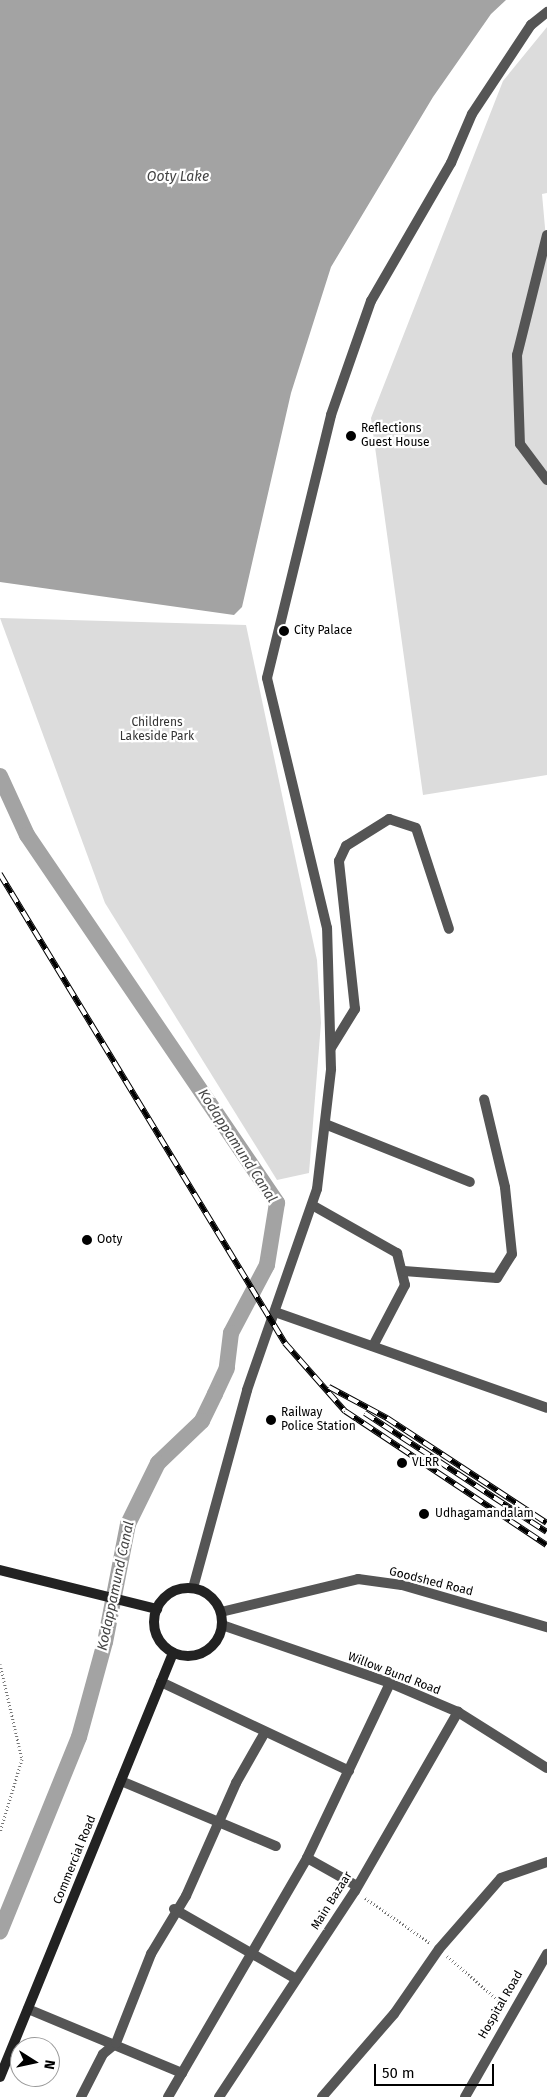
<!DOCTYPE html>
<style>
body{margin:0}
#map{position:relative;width:547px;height:2097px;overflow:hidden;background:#fff;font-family:"Fira Sans",sans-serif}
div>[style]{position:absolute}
.green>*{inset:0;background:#dcdcdc}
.water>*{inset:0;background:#a3a3a3}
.canal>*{height:16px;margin:-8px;padding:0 8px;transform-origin:8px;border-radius:8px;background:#a3a3a3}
.path>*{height:3px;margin-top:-1.5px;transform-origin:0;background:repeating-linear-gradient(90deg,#777 0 1px,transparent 0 3.5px)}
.minor>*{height:10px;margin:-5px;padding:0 5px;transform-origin:5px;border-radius:5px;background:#555}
.tertiary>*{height:10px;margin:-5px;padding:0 5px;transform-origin:5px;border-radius:5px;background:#555}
.secondary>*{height:10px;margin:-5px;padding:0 5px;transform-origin:5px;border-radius:5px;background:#222}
.secondary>.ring{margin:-5px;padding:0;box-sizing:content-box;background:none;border:10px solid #222;border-radius:50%}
.rail>*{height:5.5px;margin-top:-2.75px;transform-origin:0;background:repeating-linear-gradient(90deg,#fff 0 11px,#000 0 22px);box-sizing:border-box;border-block:1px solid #000}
.dots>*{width:14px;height:14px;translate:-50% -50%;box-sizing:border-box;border:2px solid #fff;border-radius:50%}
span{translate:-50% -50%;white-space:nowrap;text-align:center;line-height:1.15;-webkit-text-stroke:4.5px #fff;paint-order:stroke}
.poi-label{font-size:12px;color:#000}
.left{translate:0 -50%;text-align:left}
.park-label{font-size:12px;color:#333}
.street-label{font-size:12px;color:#000}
.water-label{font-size:14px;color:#444;font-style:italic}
.north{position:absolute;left:10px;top:2037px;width:50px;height:50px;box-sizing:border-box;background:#fff;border:1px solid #999;border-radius:50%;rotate:100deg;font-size:14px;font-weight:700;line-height:20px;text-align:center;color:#000}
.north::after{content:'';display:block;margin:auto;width:18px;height:22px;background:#000;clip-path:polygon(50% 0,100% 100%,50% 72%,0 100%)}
.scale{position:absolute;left:374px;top:2064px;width:120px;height:22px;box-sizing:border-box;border:2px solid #000;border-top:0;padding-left:6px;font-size:15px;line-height:18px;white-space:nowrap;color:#000;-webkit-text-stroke:4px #fff;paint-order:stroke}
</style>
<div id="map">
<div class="green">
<div style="clip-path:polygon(547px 27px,547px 193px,542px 194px,547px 250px,547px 775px,423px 795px,371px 418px,503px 81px)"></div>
<div style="clip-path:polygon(0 618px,246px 625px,317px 960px,321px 1023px,309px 1173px,277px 1180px,105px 903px)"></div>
</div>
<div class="water">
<div style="clip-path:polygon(0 0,506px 0,491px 14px,433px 97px,331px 267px,291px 393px,242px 607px,234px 615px,0 582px)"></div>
</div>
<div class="canal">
<div style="left:0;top:776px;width:65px;rotate:65.4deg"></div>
<div style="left:27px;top:835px;width:445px;rotate:55.8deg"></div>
<div style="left:277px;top:1203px;width:63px;rotate:99.2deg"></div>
<div style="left:267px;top:1265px;width:77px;rotate:117.9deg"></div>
<div style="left:231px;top:1333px;width:35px;rotate:97deg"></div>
<div style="left:227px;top:1368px;width:29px;rotate:115deg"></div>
<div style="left:215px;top:1394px;width:30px;rotate:116deg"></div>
<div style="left:202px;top:1421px;width:61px;rotate:136.3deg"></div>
<div style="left:158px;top:1463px;width:68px;rotate:116.2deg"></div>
<div style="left:128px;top:1524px;width:120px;rotate:101deg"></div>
<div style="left:105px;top:1642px;width:98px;rotate:105.3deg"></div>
<div style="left:79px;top:1737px;width:210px;rotate:112.1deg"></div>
</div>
<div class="path">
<div style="left:0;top:1664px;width:98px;rotate:77deg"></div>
<div style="left:22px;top:1759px;width:76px;rotate:106.8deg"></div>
<div style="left:365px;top:1898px;width:79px;rotate:34.7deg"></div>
<div style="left:447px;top:1956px;width:77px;rotate:40.8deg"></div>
</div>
<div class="minor">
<div style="left:547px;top:235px;width:124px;rotate:104deg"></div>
<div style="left:517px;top:355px;width:89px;rotate:88.1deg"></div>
<div style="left:520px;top:444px;width:45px;rotate:53.1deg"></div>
<div style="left:331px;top:1048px;width:46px;rotate:-58.4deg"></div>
<div style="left:355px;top:1009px;width:149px;rotate:-96.2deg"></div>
<div style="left:339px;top:861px;width:17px;rotate:-65deg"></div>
<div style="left:346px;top:846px;width:51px;rotate:-32.1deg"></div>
<div style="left:389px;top:819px;width:28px;rotate:18deg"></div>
<div style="left:416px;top:828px;width:106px;rotate:71.9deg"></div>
<div style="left:325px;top:1124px;width:156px;rotate:21.8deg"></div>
<div style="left:312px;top:1205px;width:98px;rotate:29.5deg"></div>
<div style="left:397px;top:1253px;width:33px;rotate:76deg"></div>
<div style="left:405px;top:1285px;width:69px;rotate:117.7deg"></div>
<div style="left:404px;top:1271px;width:93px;rotate:4.3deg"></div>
<div style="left:497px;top:1278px;width:28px;rotate:-58deg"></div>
<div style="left:512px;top:1254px;width:67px;rotate:-96deg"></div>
<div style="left:505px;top:1187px;width:90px;rotate:-103.4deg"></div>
<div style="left:275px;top:1312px;width:288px;rotate:19.4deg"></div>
<div style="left:161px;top:1682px;width:208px;rotate:25.3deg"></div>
<div style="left:121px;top:1781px;width:168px;rotate:22.8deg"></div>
<div style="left:307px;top:1858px;width:57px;rotate:29.2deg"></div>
<div style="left:174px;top:1909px;width:141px;rotate:29.8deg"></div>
<div style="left:28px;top:2009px;width:167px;rotate:22.6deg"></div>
<div style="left:81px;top:2097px;width:48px;rotate:-62.9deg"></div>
<div style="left:103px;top:2054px;width:17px;rotate:-40deg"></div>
<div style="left:116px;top:2043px;width:96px;rotate:-68.5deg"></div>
<div style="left:151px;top:1954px;width:68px;rotate:-58.9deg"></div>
<div style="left:186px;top:1896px;width:124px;rotate:-66.1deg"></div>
<div style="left:236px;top:1783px;width:56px;rotate:-60.3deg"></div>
<div style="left:168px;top:2097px;width:276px;rotate:-59.8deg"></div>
<div style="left:307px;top:1858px;width:194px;rotate:-64.6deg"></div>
</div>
<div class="tertiary">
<div style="left:193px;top:1588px;width:205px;rotate:-74.7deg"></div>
<div style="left:247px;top:1390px;width:213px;rotate:-70.8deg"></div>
<div style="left:317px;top:1189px;width:121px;rotate:-83.3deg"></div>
<div style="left:331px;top:1069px;width:141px;rotate:-91.6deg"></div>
<div style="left:327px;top:928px;width:257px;rotate:-103.5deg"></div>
<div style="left:267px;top:678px;width:271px;rotate:-76.3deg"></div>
<div style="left:331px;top:415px;width:121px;rotate:-70.7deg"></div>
<div style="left:371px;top:301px;width:160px;rotate:-59.9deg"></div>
<div style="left:451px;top:163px;width:53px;rotate:-66.8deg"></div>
<div style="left:472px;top:114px;width:107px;rotate:-56.5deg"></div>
<div style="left:531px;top:25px;width:21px;rotate:-39deg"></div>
<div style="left:221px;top:1612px;width:141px;rotate:-13.5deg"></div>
<div style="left:358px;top:1579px;width:44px;rotate:7.8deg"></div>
<div style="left:402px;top:1585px;width:151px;rotate:16.2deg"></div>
<div style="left:222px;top:1625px;width:178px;rotate:19deg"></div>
<div style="left:390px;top:1683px;width:74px;rotate:23.1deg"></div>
<div style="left:458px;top:1712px;width:105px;rotate:32.2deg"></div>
<div style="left:219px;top:2097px;width:247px;rotate:-56.6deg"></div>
<div style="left:355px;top:1891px;width:207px;rotate:-60.1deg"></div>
<div style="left:322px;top:2097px;width:110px;rotate:-49.1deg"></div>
<div style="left:394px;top:2014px;width:79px;rotate:-55.3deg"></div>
<div style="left:439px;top:1949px;width:94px;rotate:-48.9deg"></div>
<div style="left:501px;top:1878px;width:49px;rotate:-19.2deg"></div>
<div style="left:465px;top:2097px;width:165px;rotate:-60.2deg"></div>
</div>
<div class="secondary">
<div style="left:0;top:1570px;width:162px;rotate:14deg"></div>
<div class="ring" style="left:154px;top:1588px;width:58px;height:58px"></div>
<div style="left:0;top:2077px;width:458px;rotate:-67.8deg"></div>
</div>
<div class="rail">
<div style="left:0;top:874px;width:549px;rotate:58.71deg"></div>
<div style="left:285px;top:1343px;width:91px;rotate:48.6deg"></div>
<div style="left:345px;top:1411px;width:242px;rotate:33.6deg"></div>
<div style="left:329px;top:1387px;width:66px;rotate:28.1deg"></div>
<div style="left:387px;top:1418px;width:191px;rotate:33.3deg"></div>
<div style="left:365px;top:1413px;width:217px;rotate:33.2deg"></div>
</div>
<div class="dots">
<div style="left:351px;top:436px;background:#000"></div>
<div style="left:284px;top:631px;background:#000"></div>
<div style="left:87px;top:1240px;background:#000"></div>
<div style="left:271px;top:1420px;background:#000"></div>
<div style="left:402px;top:1463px;background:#000"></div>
<div style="left:424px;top:1514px;background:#000"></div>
</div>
<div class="poi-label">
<span class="left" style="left:361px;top:436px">Reflections<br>Guest House</span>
<span class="left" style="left:294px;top:631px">City Palace</span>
<span class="left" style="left:97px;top:1240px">Ooty</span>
<span class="left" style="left:281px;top:1420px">Railway<br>Police Station</span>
<span class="left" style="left:412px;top:1463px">VLRR</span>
<span class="left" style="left:435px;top:1514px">Udhagamandalam</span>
</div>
<div class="park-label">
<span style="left:157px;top:730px">Childrens<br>Lakeside Park</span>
</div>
<div class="street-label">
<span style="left:431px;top:1582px;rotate:14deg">Goodshed Road</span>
<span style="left:394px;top:1674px;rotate:21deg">Willow Bund Road</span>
<span style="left:75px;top:1860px;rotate:-68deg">Commercial Road</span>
<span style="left:332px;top:1901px;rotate:-58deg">Main Bazaar</span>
<span style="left:501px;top:2005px;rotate:-60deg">Hospital Road</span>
</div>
<div class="water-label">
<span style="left:178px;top:177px">Ooty Lake</span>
<span style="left:237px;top:1146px;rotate:57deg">Kodappamund Canal</span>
<span style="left:116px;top:1586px;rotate:-78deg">Kodappamund Canal</span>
</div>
<div class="north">N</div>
<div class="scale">50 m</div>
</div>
